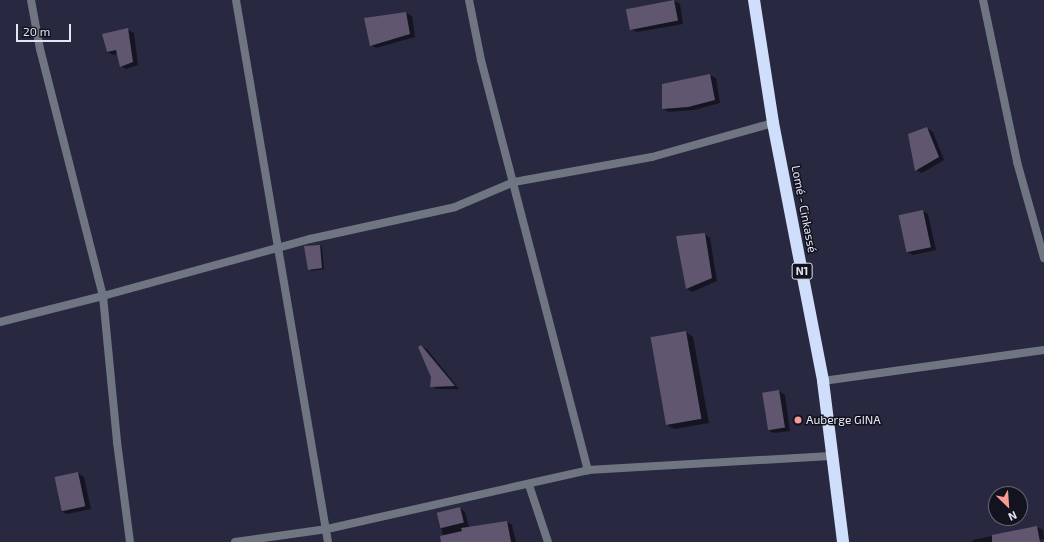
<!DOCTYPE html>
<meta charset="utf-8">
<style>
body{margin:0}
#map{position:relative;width:1044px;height:542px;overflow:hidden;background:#282941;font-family:"Exo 2",sans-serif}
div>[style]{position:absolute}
.shadow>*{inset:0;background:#0007}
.building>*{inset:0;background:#605670;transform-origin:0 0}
.street>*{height:8px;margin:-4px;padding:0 4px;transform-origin:4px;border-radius:4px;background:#6f7682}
.highway>*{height:12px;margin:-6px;padding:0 6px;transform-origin:6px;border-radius:6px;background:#cedefb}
.dots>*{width:11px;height:11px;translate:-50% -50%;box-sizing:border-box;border:2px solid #12131e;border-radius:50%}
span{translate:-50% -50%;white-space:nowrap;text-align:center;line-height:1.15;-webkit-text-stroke:3px #12131e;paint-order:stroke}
.shield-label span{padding:1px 3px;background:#12131e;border:1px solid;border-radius:3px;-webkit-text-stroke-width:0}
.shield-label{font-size:11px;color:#e4e5f5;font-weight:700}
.street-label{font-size:12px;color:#e4e5f5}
.poi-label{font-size:12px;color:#e4e5f5}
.left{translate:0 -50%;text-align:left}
.north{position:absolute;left:988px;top:486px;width:40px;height:40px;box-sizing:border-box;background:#12131e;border:1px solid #666774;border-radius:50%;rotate:155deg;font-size:11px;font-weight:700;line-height:16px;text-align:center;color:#e4e5f5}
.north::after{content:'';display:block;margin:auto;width:14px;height:18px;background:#f59c95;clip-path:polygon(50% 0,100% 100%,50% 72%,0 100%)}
.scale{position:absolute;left:16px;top:24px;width:55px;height:18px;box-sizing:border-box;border:2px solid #e4e5f5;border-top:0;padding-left:5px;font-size:12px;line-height:14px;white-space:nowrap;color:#e4e5f5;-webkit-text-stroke:3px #12131e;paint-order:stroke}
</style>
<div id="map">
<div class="shadow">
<div style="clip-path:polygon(674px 1px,680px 4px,683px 24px,637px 32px,631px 29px)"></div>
<div style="clip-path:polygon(406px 13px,412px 16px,415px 37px,376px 48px,371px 45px)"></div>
<div style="clip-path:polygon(128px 30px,134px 33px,138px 65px,126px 69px,121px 66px,118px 54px,113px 55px,107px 52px,104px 35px)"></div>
<div style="clip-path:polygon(710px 75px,716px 78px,720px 103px,694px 110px,668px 112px,663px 108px,662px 86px)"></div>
<div style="clip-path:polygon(927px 128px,933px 132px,944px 160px,922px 173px,916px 170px)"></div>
<div style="clip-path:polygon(923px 211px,928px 214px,936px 250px,913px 255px,907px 252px)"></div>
<div style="clip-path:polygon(705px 234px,710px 238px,717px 281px,692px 292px,687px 289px)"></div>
<div style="clip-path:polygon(320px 246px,322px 247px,324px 269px,312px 271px,309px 270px,305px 247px)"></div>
<div style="clip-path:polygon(686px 332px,693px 337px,709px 423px,674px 429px,667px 425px)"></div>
<div style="clip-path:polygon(421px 346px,427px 349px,459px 389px,437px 389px,431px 386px,432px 377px)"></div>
<div style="clip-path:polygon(779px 391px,785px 395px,790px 431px,774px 433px,768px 430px)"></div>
<div style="clip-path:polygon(78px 473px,84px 477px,91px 509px,67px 514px,61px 511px)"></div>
<div style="clip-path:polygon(460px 508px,465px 512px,469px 527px,507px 522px,512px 525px,516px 542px,444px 542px,439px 513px)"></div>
<div style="clip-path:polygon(1037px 527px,1043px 530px,1044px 539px,1032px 542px,973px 542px,972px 540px)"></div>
</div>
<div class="building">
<div style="left:674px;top:0;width:21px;height:49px;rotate:79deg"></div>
<div style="clip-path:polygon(406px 12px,410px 34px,370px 46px,364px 18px)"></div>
<div style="clip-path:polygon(128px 28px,133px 62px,120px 67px,116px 50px,107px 52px,102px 34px)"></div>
<div style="clip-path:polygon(710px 74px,715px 100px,688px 107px,662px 109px,662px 84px)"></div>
<div style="clip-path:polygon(927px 127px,939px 157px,915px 171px,908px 134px)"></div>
<div style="left:923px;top:210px;width:38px;height:25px;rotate:78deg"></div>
<div style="clip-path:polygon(705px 233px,712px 278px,686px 289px,676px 236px)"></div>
<div style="clip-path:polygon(320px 245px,322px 268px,308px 270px,304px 246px)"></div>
<div style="left:686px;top:331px;width:89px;height:36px;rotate:80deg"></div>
<div style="clip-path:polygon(421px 345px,455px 386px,430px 387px,431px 377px,418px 347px)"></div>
<div style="left:779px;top:390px;width:38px;height:17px;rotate:81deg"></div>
<div style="left:78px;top:472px;width:35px;height:24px;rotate:78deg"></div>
<div style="left:460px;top:507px;width:16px;height:24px;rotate:76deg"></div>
<div style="clip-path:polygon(507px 521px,511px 542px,441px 542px,440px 536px,462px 531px,461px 528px)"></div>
<div style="clip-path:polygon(1037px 526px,1040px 542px,992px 542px,992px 535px)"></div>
</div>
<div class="street">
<div style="left:31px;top:0;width:50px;rotate:79.6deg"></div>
<div style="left:40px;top:49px;width:255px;rotate:75.7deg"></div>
<div style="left:103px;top:296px;width:147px;rotate:84.5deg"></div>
<div style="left:117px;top:442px;width:101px;rotate:82.6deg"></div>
<div style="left:236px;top:0;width:550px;rotate:80.37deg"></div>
<div style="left:469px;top:0;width:61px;rotate:78.7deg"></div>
<div style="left:481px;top:60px;width:424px;rotate:75.4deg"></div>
<div style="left:983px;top:0;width:166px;rotate:78.1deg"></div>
<div style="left:1017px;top:162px;width:100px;rotate:74.3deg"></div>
<div style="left:0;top:322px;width:106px;rotate:-14.2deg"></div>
<div style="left:103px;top:296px;width:215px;rotate:-15.4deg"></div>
<div style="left:310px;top:239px;width:148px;rotate:-12.4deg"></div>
<div style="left:455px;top:207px;width:64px;rotate:-23deg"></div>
<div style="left:514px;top:182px;width:140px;rotate:-10.3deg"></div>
<div style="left:652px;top:157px;width:126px;rotate:-15.7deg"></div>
<div style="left:823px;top:381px;width:223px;rotate:-8deg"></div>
<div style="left:529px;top:485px;width:60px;rotate:71.6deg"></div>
<div style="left:235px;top:542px;width:93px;rotate:-8deg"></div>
<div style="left:327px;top:529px;width:268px;rotate:-12.7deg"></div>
<div style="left:588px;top:470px;width:243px;rotate:-3.3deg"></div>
</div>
<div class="highway">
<div style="left:754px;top:0;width:124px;rotate:81.2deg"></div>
<div style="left:773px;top:123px;width:263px;rotate:79deg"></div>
<div style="left:823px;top:381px;width:162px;rotate:82.9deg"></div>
</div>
<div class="dots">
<div style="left:798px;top:420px;background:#f59c95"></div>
</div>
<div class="shield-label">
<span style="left:802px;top:271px">N1</span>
</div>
<div class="street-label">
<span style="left:804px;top:209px;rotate:79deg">Lomé - Cinkassé</span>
</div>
<div class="poi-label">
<span class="left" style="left:806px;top:420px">Auberge GINA</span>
</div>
<div class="north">N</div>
<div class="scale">20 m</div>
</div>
